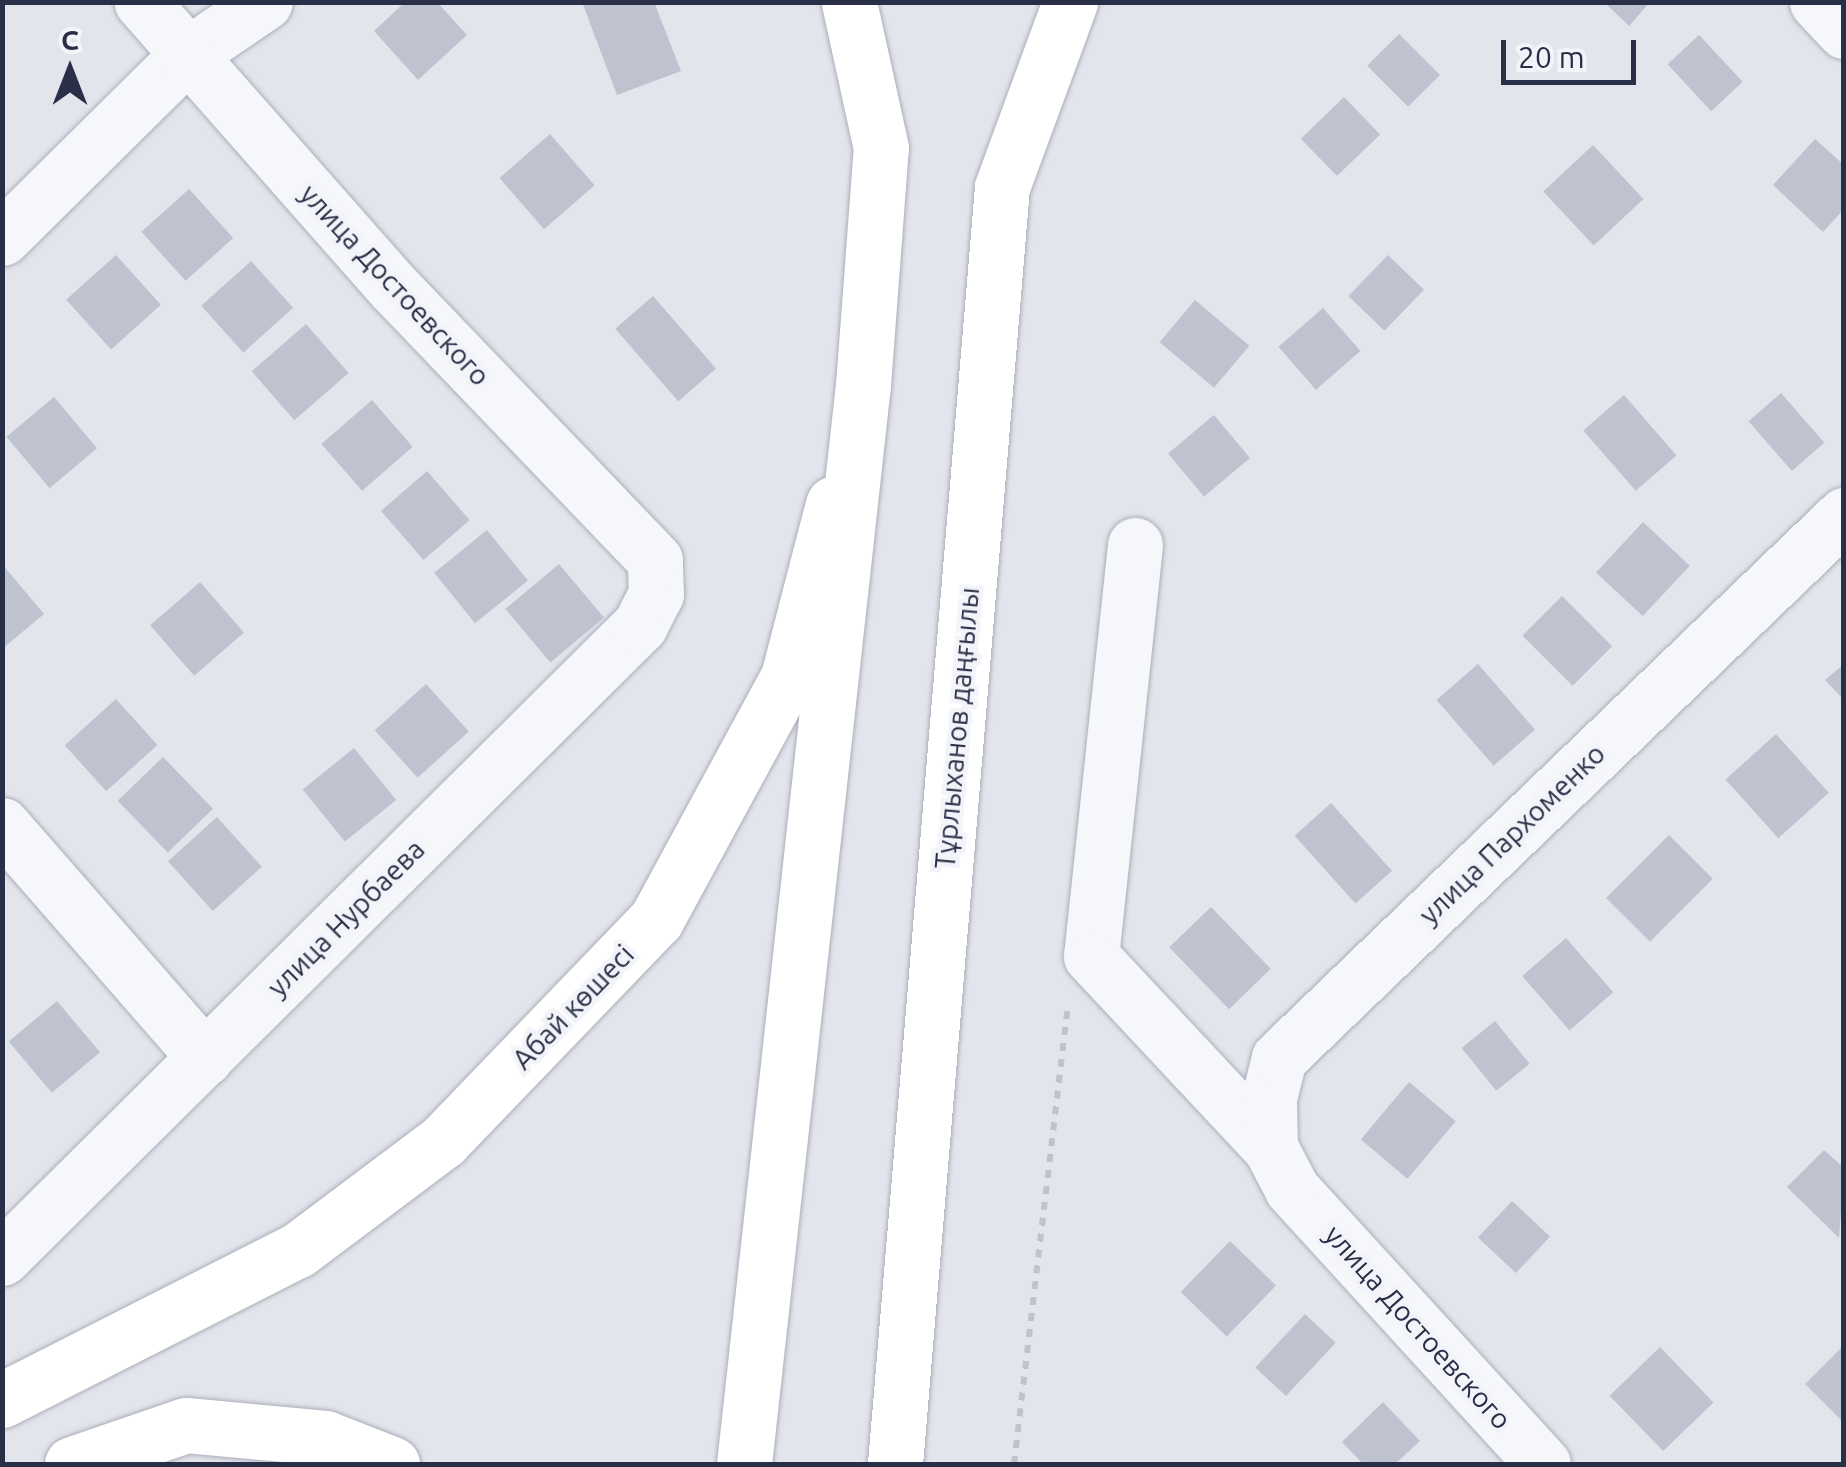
<!DOCTYPE html>
<meta charset="utf-8">
<style>
body{margin:0}
#map{position:relative;width:1846px;height:1467px;overflow:hidden;background:#e3e5ec;font-family:Ubuntu,sans-serif}
div>[style]{position:absolute}
.building>*{inset:0;background:#bfc3cf;transform-origin:0 0}
.path>*{height:6px;margin-top:-3px;transform-origin:0;background:repeating-linear-gradient(90deg,#c1c3cb 0 8px,transparent 0 16px)}
.roads{filter:drop-shadow(0 0 2px #abaeba) drop-shadow(0 0 2px #abaeba)}
.minor>*{height:55px;margin:-27.5px;padding:0 27.5px;transform-origin:27.5px;border-radius:27.5px;background:#f6f7fa}
.secondary>*{height:55px;margin:-27.5px;padding:0 27.5px;transform-origin:27.5px;border-radius:27.5px;background:#fff}
.trunk>*{height:55px;margin:-27.5px;padding:0 27.5px;transform-origin:27.5px;border-radius:27.5px;background:#fff}
span{translate:-50% -50%;white-space:nowrap;text-align:center;line-height:1.15;-webkit-text-stroke:9px #f3f4f9;paint-order:stroke}
.street-label{font-size:28px;color:#292f46}
.frame{position:absolute;inset:0;border:5px solid #292f46;pointer-events:none}
.north{position:absolute;left:20px;top:20px;width:100px;height:100px;-webkit-text-stroke:8px #f3f4f9;paint-order:stroke;rotate:0deg;font-size:28px;font-weight:700;line-height:40px;text-align:center;color:#292f46}
.north::after{content:'';display:block;margin:auto;width:35px;height:45px;background:#292f46;clip-path:polygon(50% 0,100% 100%,50% 72%,0 100%)}
.scale{position:absolute;left:1501px;top:40px;width:135px;height:45px;box-sizing:border-box;border:5px solid #292f46;border-top:0;padding-left:12px;font-size:30px;line-height:35px;white-space:nowrap;color:#292f46;-webkit-text-stroke:8px #f3f4f9;paint-order:stroke}
</style>
<div id="map">
<div class="building">
<div style="clip-path:polygon(405px 2px,437px 2px,467px 35px,418px 80px,374px 31px)"></div>
<div style="clip-path:polygon(582px 2px,654px 2px,681px 71px,617px 95px)"></div>
<div style="clip-path:polygon(1604px 2px,1650px 2px,1629px 26px)"></div>
<div style="left:1399px;top:34px;width:58px;height:45px;rotate:45deg"></div>
<div style="left:1699px;top:35px;width:64px;height:43px;rotate:47deg"></div>
<div style="left:1344px;top:97px;width:52px;height:60px;rotate:46deg"></div>
<div style="left:550px;top:134px;width:68px;height:67px;rotate:49deg"></div>
<div style="clip-path:polygon(1815px 139px,1844px 165px,1844px 209px,1823px 232px,1773px 185px)"></div>
<div style="left:1593px;top:145px;width:74px;height:68px;rotate:47deg"></div>
<div style="left:189px;top:189px;width:66px;height:64px;rotate:48deg"></div>
<div style="left:116px;top:255px;width:67px;height:67px;rotate:48deg"></div>
<div style="left:1388px;top:255px;width:50px;height:57px;rotate:44deg"></div>
<div style="left:251px;top:261px;width:63px;height:67px;rotate:48deg"></div>
<div style="left:653px;top:296px;width:96px;height:50px;rotate:49deg"></div>
<div style="left:1195px;top:300px;width:71px;height:55px;rotate:40deg"></div>
<div style="left:1323px;top:308px;width:57px;height:59px;rotate:49deg"></div>
<div style="left:306px;top:324px;width:65px;height:72px;rotate:49deg"></div>
<div style="left:1781px;top:393px;width:66px;height:43px;rotate:49deg"></div>
<div style="left:1624px;top:395px;width:80px;height:54px;rotate:49deg"></div>
<div style="left:54px;top:397px;width:67px;height:62px;rotate:50deg"></div>
<div style="left:372px;top:400px;width:62px;height:67px;rotate:49deg"></div>
<div style="left:1214px;top:415px;width:56px;height:60px;rotate:50deg"></div>
<div style="left:427px;top:471px;width:65px;height:61px;rotate:49deg"></div>
<div style="left:1643px;top:522px;width:64px;height:69px;rotate:43deg"></div>
<div style="left:487px;top:530px;width:65px;height:68px;rotate:51deg"></div>
<div style="clip-path:polygon(2px 564px,44px 614px,2px 649px)"></div>
<div style="left:559px;top:564px;width:70px;height:70px;rotate:50deg"></div>
<div style="left:200px;top:582px;width:67px;height:66px;rotate:49deg"></div>
<div style="left:1562px;top:596px;width:71px;height:56px;rotate:45deg"></div>
<div style="left:1478px;top:664px;width:87px;height:55px;rotate:49deg"></div>
<div style="clip-path:polygon(1844px 664px,1844px 700px,1825px 680px)"></div>
<div style="left:426px;top:684px;width:64px;height:69px;rotate:48deg"></div>
<div style="left:116px;top:699px;width:62px;height:69px;rotate:48deg"></div>
<div style="left:1776px;top:734px;width:79px;height:68px;rotate:48deg"></div>
<div style="left:354px;top:748px;width:67px;height:66px;rotate:51deg"></div>
<div style="left:163px;top:757px;width:72px;height:63px;rotate:46deg"></div>
<div style="left:1331px;top:803px;width:91px;height:49px;rotate:48deg"></div>
<div style="left:217px;top:817px;width:67px;height:66px;rotate:48deg"></div>
<div style="left:1669px;top:835px;width:62px;height:89px;rotate:45deg"></div>
<div style="left:1211px;top:907px;width:86px;height:58px;rotate:46deg"></div>
<div style="left:1566px;top:938px;width:72px;height:58px;rotate:49deg"></div>
<div style="left:57px;top:1001px;width:67px;height:63px;rotate:50deg"></div>
<div style="left:1495px;top:1021px;width:55px;height:43px;rotate:51deg"></div>
<div style="left:1409px;top:1082px;width:61px;height:75px;rotate:40deg"></div>
<div style="clip-path:polygon(1824px 1150px,1844px 1168px,1839px 1238px,1787px 1187px)"></div>
<div style="left:1512px;top:1201px;width:52px;height:50px;rotate:43deg"></div>
<div style="left:1230px;top:1241px;width:64px;height:71px;rotate:44deg"></div>
<div style="left:1305px;top:1314px;width:42px;height:73px;rotate:43deg"></div>
<div style="clip-path:polygon(1844px 1345px,1844px 1423px,1805px 1384px)"></div>
<div style="left:1660px;top:1347px;width:77px;height:70px;rotate:46deg"></div>
<div style="clip-path:polygon(1383px 1402px,1420px 1441px,1395px 1464px,1363px 1464px,1342px 1442px)"></div>
</div>
<div class="path">
<div style="left:1014px;top:1464px;width:461px;rotate:-83.3deg"></div>
</div>
<div class="roads">
<div class="minor">
<div style="left:1817px;top:2px;width:40px;rotate:47deg"></div>
<div style="left:2px;top:238px;width:260px;rotate:-44.7deg"></div>
<div style="left:187px;top:55px;width:94px;rotate:-34.2deg"></div>
<div style="left:1135px;top:545px;width:413px;rotate:96.1deg"></div>
<div style="left:1091px;top:956px;width:262px;rotate:46.9deg"></div>
<div style="left:2px;top:825px;width:309px;rotate:48.9deg"></div>
<div style="left:2px;top:1258px;width:899px;rotate:-44.77deg"></div>
<div style="left:640px;top:625px;width:35px;rotate:-63deg"></div>
<div style="left:656px;top:594px;width:34px;rotate:-92deg"></div>
<div style="left:655px;top:560px;width:378px;rotate:-133.8deg"></div>
<div style="left:393px;top:287px;width:380px;rotate:-131.4deg"></div>
<div style="left:1543px;top:1464px;width:372px;rotate:-132.4deg"></div>
<div style="left:1292px;top:1189px;width:47px;rotate:-117.6deg"></div>
<div style="left:1270px;top:1147px;width:49px;rotate:-91.2deg"></div>
<div style="left:1269px;top:1098px;width:41px;rotate:-76deg"></div>
<div style="left:1279px;top:1058px;width:784px;rotate:-43.86deg"></div>
</div>
<div class="secondary">
<div style="left:2px;top:1400px;width:332px;rotate:-26.9deg"></div>
<div style="left:298px;top:1250px;width:181px;rotate:-36.9deg"></div>
<div style="left:443px;top:1141px;width:307px;rotate:-46.1deg"></div>
<div style="left:656px;top:920px;width:277px;rotate:-61.5deg"></div>
<div style="left:788px;top:677px;width:179px;rotate:-75.4deg"></div>
<div style="left:72px;top:1464px;width:120px;rotate:-18.9deg"></div>
<div style="left:186px;top:1425px;width:140px;rotate:5.3deg"></div>
<div style="left:325px;top:1438px;width:72px;rotate:21.2deg"></div>
</div>
<div class="trunk">
<div style="left:744px;top:1464px;width:1086px;rotate:-83.71deg"></div>
<div style="left:863px;top:385px;width:238px;rotate:-85.7deg"></div>
<div style="left:881px;top:148px;width:149px;rotate:-102.4deg"></div>
<div style="left:895px;top:1464px;width:1281px;rotate:-85.21deg"></div>
<div style="left:1002px;top:187px;width:197px;rotate:-69.8deg"></div>
</div>
</div>
<div class="street-label">
<span style="left:395px;top:285px;rotate:47deg">улица Достоевского</span>
<span style="left:957px;top:728px;rotate:-85deg">Тұрлыханов даңғылы</span>
<span style="left:1512px;top:834px;rotate:-44deg">улица Пархоменко</span>
<span style="left:346px;top:918px;rotate:-45deg">улица Нурбаева</span>
<span style="left:573px;top:1007px;rotate:-46deg">Абай көшесі</span>
<span style="left:1418px;top:1327px;rotate:48deg">улица Достоевского</span>
</div>
<div class="frame"></div>
<div class="north">С</div>
<div class="scale">20 m</div>
</div>
